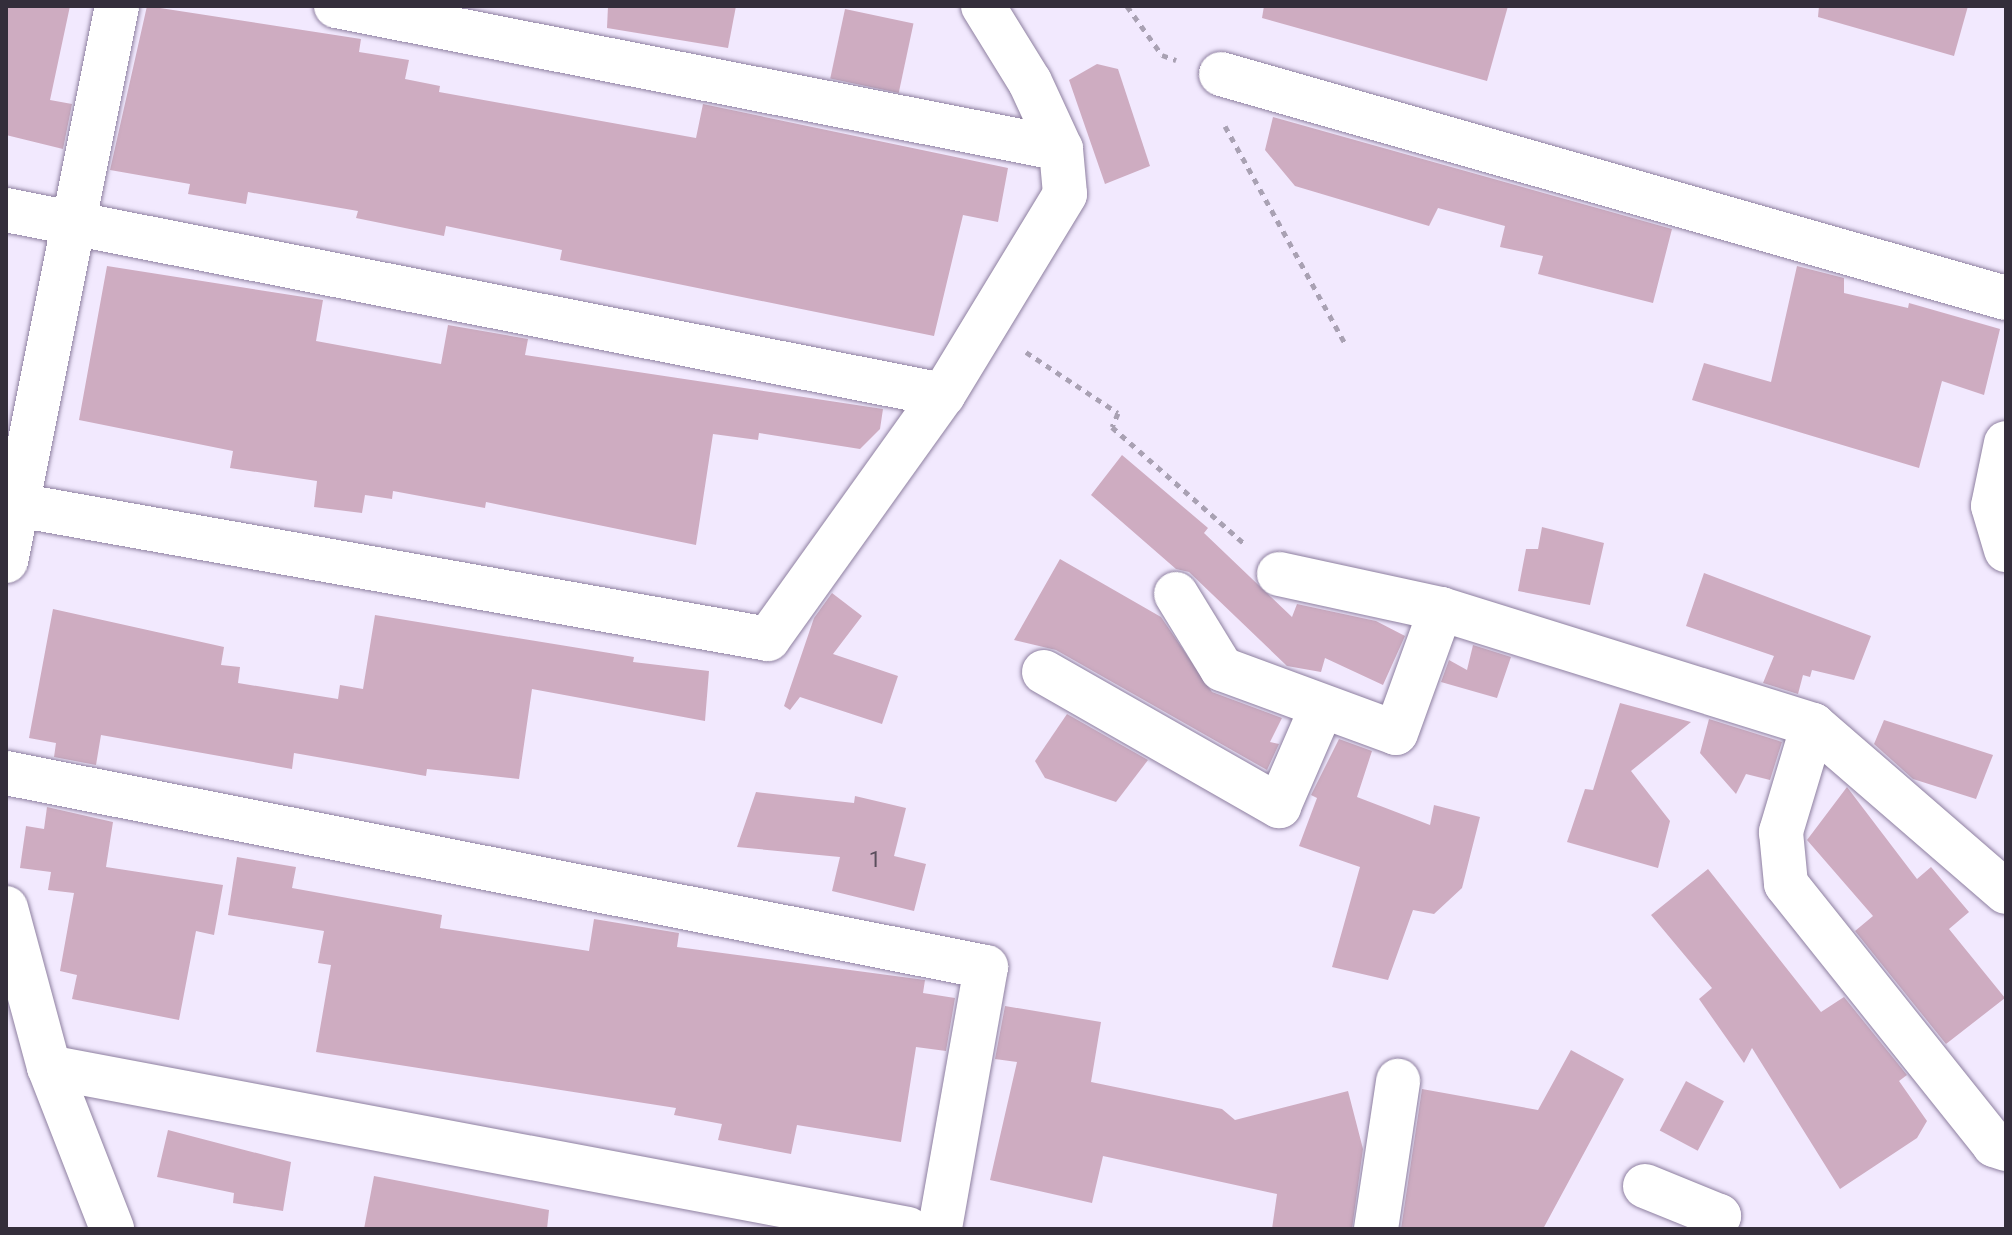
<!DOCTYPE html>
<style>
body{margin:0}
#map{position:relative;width:2012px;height:1235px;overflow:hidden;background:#f2e9fe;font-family:Roboto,sans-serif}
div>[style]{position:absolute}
.building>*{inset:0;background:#ceacc1;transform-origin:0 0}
.path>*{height:5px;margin-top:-2.5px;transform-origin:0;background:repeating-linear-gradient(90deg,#a9a1b3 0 6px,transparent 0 12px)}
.roads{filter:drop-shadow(0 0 2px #8e80a0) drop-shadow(0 0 2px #8e80a0)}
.minor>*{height:44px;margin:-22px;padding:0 22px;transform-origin:22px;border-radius:22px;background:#fff}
span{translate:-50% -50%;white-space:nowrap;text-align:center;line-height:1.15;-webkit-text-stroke:8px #f2e9fe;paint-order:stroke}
.number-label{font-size:22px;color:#5a4e5c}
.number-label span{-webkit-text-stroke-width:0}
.frame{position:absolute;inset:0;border:8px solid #342e3b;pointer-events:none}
</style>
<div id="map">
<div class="building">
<div style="clip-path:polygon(6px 6px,70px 6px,50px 100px,72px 104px,63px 149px,6px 135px)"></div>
<div style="clip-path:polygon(147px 6px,361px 39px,359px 52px,409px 60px,405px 79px,440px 86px,439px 92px,696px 138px,703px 104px,1008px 168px,998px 222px,963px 215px,934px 336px,560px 260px,562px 250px,446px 226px,444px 236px,356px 218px,358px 211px,248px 192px,246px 204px,188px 194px,190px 184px,110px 170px)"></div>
<div style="clip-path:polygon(608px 6px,736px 6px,728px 48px,607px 28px)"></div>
<div style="clip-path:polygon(1264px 6px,1508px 6px,1487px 81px,1262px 18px)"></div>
<div style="clip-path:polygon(1819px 6px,1968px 6px,1954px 56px,1818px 17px)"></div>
<div style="left:845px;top:9px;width:70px;height:71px;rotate:12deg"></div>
<div style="clip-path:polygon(1097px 64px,1118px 69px,1150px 166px,1105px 184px,1069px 80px)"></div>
<div style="clip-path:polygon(1273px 117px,1672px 229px,1653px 303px,1538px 274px,1543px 256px,1500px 247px,1505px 226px,1438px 208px,1429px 226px,1295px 186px,1265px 150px)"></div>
<div style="clip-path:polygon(107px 266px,323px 300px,316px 341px,441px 364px,448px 325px,528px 339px,525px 355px,883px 409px,880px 429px,860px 449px,759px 433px,758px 440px,713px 434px,696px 545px,486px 502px,485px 508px,393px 491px,392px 499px,365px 495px,362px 513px,314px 507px,317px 481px,230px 468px,233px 451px,79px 420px)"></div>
<div style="clip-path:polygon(1797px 266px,1844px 278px,1844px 293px,1908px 308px,1909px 303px,2000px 329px,1984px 395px,1942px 381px,1919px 468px,1692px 400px,1704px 363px,1771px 382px)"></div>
<div style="clip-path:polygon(1122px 455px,1208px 528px,1204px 533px,1292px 617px,1297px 604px,1376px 621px,1405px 636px,1383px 685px,1325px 658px,1321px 672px,1287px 666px,1189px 572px,1176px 569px,1091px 495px)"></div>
<div style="clip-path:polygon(1542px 527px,1604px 543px,1590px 605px,1518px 591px,1526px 549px,1538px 549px)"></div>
<div style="clip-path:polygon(1060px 559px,1161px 617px,1212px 692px,1282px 718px,1270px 742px,1279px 744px,1267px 770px,1056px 650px,1014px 640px)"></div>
<div style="clip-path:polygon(1704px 573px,1871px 636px,1854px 680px,1812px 670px,1810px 677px,1803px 675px,1798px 694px,1763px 683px,1774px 656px,1686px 626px)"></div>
<div style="clip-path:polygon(832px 593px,862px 616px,833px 654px,898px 676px,882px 724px,800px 697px,790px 710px,784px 706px,814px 618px)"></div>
<div style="clip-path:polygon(53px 609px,224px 647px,221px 665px,240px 667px,238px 683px,338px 699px,340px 685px,363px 689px,375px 615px,634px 657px,633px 662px,709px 671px,705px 721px,532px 689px,519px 779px,427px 769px,426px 776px,294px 753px,292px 769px,101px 735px,96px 765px,54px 757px,56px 743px,29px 738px)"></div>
<div style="clip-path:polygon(1473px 645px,1511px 657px,1497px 698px,1441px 682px,1449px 660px,1467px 670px)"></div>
<div style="clip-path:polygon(1620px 703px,1691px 722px,1631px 771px,1670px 821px,1658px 868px,1567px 842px,1585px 789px,1593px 790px)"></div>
<div style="clip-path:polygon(1067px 714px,1148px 760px,1116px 802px,1045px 778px,1035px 761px)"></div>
<div style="clip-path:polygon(1709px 719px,1782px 742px,1770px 780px,1746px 774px,1736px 794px,1700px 753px)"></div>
<div style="clip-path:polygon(1884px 720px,1993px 755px,1976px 799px,1913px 779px,1874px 744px)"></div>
<div style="clip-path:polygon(1339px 739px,1372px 751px,1357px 797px,1430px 825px,1434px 805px,1480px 817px,1462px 888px,1434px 914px,1413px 910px,1388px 980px,1332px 967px,1360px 867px,1299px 846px,1317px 798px,1311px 795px)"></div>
<div style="clip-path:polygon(1847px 787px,1917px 879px,1931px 867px,1969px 912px,1949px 929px,2005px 998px,1946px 1044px,1855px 931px,1873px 916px,1807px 840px)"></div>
<div style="clip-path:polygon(756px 792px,854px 803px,855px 796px,906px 808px,894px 856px,926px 864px,914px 911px,832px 891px,840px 857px,737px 847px)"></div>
<div style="clip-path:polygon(47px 807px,113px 822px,106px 867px,223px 885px,214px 935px,196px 931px,179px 1020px,72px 999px,77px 975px,60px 971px,74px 893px,48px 890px,51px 872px,20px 868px,26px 826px,44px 829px)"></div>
<div style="clip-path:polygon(237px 857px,296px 867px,292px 888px,442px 915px,440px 928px,589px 951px,594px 919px,679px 933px,677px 947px,925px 980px,923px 993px,955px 998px,946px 1051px,916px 1047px,901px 1142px,797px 1125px,791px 1154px,718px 1140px,722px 1124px,674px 1115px,676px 1108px,316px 1052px,331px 965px,318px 963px,324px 931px,228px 915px)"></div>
<div style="clip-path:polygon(1708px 869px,1821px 1012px,1844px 997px,1907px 1075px,1899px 1081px,1927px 1121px,1917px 1138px,1840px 1189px,1752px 1048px,1744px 1063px,1699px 999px,1712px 988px,1651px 915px)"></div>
<div style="clip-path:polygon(1005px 1006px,1101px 1022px,1091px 1082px,1222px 1109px,1235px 1120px,1348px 1091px,1363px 1149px,1352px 1229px,1272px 1229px,1277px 1194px,1103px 1156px,1092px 1203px,990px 1180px,1017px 1062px,995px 1059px)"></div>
<div style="clip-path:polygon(1571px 1050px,1624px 1079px,1543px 1229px,1401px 1229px,1422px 1089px,1538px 1110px)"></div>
<div style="left:1686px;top:1081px;width:43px;height:56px;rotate:28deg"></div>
<div style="clip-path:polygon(168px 1130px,291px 1162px,283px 1211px,233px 1203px,234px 1193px,157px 1177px)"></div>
<div style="clip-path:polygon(374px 1176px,549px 1210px,547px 1229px,364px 1229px)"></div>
</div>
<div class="path">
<div style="left:1127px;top:6px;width:60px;rotate:54.5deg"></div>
<div style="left:1162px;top:55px;width:15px;rotate:20deg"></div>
<div style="left:1225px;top:126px;width:248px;rotate:61.1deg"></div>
<div style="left:1026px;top:352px;width:110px;rotate:33.5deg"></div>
<div style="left:1118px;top:413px;width:15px;rotate:113deg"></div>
<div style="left:1112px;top:427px;width:179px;rotate:41.4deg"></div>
</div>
<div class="roads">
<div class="minor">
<div style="left:983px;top:6px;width:89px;rotate:58.3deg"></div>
<div style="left:1030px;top:82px;width:74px;rotate:65.2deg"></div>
<div style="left:1221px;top:74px;width:816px;rotate:15.93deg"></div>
<div style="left:6px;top:210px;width:955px;rotate:11.17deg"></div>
<div style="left:2006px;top:443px;width:64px;rotate:101.7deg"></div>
<div style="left:1993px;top:506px;width:46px;rotate:73.5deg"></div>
<div style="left:6px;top:503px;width:774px;rotate:10.12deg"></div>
<div style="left:768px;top:639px;width:300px;rotate:-54.4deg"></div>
<div style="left:943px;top:395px;width:235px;rotate:-58.7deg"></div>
<div style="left:1065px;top:194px;width:45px;rotate:-95.1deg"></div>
<div style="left:1061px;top:149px;width:739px;rotate:-168.84deg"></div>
<div style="left:6px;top:561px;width:566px;rotate:-78.69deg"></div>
<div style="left:1279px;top:574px;width:166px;rotate:12.2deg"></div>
<div style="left:1176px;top:594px;width:88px;rotate:58.5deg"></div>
<div style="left:1222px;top:669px;width:185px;rotate:20.2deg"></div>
<div style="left:1396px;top:733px;width:132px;rotate:-70.1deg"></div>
<div style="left:1441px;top:609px;width:390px;rotate:17.3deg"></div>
<div style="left:1813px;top:725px;width:255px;rotate:40.9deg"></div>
<div style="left:1044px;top:672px;width:271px;rotate:29.7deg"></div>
<div style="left:1279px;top:806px;width:106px;rotate:-66.6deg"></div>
<div style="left:1813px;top:725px;width:112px;rotate:106.7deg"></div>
<div style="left:1781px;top:832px;width:52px;rotate:84.5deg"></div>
<div style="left:1786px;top:884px;width:334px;rotate:51.4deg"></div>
<div style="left:1994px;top:1145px;width:13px;rotate:18deg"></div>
<div style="left:6px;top:773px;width:999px;rotate:11.2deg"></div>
<div style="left:986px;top:967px;width:266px;rotate:100deg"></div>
<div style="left:6px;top:908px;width:165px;rotate:74.9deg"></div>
<div style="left:49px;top:1067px;width:874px;rotate:10.68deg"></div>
<div style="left:49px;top:1067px;width:174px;rotate:68.7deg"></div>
<div style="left:1645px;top:1186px;width:80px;rotate:22.1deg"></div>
<div style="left:1719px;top:1216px;width:15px;rotate:118deg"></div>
<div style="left:1376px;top:1229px;width:150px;rotate:-81.5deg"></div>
</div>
</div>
<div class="number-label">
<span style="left:875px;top:860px">1</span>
</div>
<div class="frame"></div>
</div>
